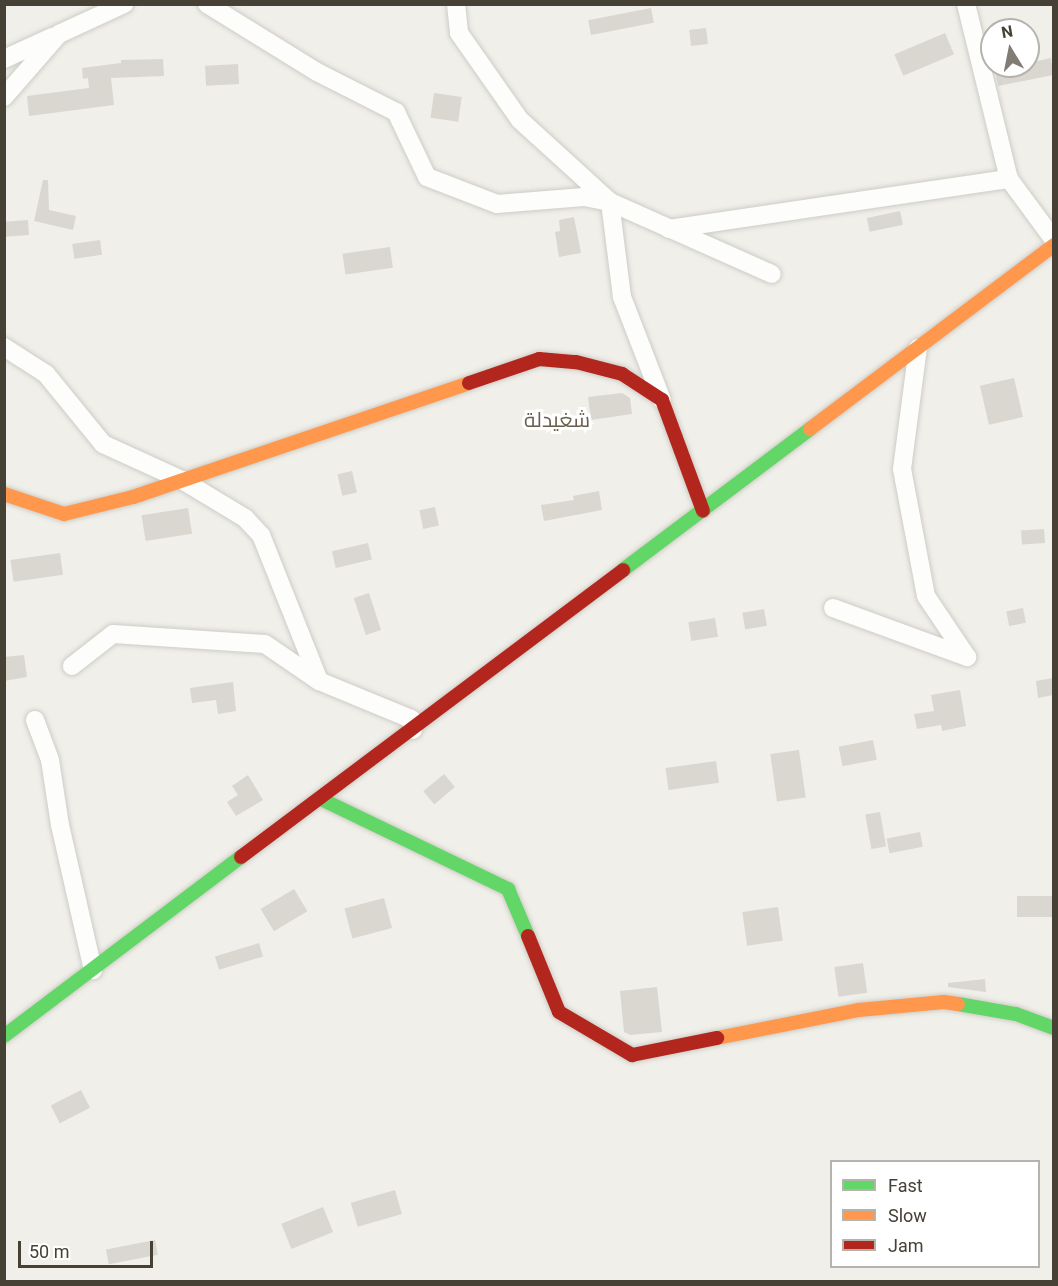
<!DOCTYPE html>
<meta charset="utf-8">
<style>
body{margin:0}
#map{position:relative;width:1058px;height:1286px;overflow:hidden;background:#f0efe9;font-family:Roboto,Cairo,sans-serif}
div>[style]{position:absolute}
.building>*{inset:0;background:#dad7d1;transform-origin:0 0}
.roads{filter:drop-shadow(0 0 2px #ceccc6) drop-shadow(0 0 2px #ceccc6)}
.street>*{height:18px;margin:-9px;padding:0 9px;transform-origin:9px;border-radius:9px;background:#fdfdfc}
.fast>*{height:14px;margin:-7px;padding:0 7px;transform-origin:7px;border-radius:7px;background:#63d668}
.slow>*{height:14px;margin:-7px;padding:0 7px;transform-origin:7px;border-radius:7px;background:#ff974d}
.jam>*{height:14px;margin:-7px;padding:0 7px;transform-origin:7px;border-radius:7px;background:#b3261e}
span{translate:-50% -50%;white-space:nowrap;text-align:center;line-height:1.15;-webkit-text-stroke:6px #fff;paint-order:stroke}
.quarter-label{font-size:21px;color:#695f4c}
.frame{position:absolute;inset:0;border:6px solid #464035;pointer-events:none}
.legend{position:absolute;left:830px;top:1160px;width:210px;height:108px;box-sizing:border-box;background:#fff;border:2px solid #b5b3ae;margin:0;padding:8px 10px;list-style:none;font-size:18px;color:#464035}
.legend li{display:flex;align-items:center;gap:12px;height:30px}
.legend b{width:30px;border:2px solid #b5b3ae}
.north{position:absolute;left:980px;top:18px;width:60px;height:60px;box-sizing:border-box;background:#fff;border:2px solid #b5b3ae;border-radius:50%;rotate:350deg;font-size:16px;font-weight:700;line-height:24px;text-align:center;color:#464035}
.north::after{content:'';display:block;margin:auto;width:21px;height:27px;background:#827d74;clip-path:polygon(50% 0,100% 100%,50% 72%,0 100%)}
.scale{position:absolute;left:18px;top:1241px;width:135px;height:27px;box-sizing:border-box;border:3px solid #464035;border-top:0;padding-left:8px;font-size:18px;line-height:21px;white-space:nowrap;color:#464035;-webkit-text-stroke:4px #fff;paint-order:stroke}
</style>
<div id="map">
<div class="building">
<div style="left:651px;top:8px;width:15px;height:64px;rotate:79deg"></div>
<div style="left:706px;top:28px;width:16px;height:17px;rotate:83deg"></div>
<div style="left:945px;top:33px;width:23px;height:55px;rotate:67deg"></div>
<div style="clip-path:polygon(1051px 58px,1053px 75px,998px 86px,995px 69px,1028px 66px,1028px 63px)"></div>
<div style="clip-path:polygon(163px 59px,164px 76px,111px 78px,114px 105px,29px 116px,27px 96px,89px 88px,88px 78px,83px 79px,82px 68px,121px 63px,121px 60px)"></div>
<div style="left:238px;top:64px;width:20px;height:33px;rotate:87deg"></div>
<div style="left:434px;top:93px;width:28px;height:25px;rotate:8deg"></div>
<div style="clip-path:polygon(43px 180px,48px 180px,49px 210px,76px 216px,73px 230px,34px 221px)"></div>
<div style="left:900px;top:211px;width:14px;height:34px;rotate:78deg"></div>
<div style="clip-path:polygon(574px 217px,581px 253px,559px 257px,555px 232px,560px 231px,559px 220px)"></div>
<div style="left:28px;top:220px;width:15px;height:24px;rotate:86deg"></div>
<div style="left:100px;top:240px;width:15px;height:28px;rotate:82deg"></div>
<div style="left:390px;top:247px;width:21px;height:48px;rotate:82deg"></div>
<div style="left:1014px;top:378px;width:40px;height:35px;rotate:77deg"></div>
<div style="clip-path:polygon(622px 393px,630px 398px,632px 414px,591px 420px,588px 397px)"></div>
<div style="left:352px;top:471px;width:22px;height:15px;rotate:77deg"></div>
<div style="clip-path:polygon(599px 491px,602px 510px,544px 521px,541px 505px,574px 500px,573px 496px)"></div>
<div style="left:435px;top:507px;width:19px;height:16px;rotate:78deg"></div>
<div style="left:188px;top:508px;width:26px;height:47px;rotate:81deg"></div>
<div style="left:1044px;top:529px;width:14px;height:23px;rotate:86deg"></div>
<div style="left:368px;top:543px;width:17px;height:37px;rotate:77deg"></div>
<div style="left:60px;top:553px;width:22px;height:50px;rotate:82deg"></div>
<div style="left:369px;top:593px;width:39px;height:16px;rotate:72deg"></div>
<div style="left:1023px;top:608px;width:15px;height:17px;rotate:79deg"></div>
<div style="left:764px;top:609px;width:17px;height:22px;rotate:80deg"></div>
<div style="left:715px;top:618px;width:19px;height:27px;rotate:81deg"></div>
<div style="clip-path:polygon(24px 655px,27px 677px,4px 681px,4px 657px)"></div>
<div style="clip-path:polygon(1053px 678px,1053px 695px,1038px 698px,1036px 681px)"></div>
<div style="clip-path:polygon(233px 682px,236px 711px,218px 714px,216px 700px,192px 703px,190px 688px)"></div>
<div style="clip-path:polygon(960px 690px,966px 726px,942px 731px,941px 725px,917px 729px,914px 714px,934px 711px,931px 695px)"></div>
<div style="left:873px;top:740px;width:20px;height:35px;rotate:79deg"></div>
<div style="left:799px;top:750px;width:48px;height:29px;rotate:82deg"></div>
<div style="left:716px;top:761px;width:22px;height:51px;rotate:82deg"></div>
<div style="left:444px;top:774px;width:17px;height:27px;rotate:50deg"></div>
<div style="clip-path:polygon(248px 775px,263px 800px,236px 816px,227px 802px,238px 795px,232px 786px)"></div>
<div style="left:880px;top:812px;width:35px;height:15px;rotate:80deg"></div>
<div style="left:920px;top:832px;width:15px;height:34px;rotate:79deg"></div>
<div style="left:294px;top:889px;width:26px;height:39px;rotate:59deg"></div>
<div style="left:1053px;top:896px;width:21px;height:36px;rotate:90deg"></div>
<div style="left:384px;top:898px;width:31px;height:41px;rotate:75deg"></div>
<div style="left:778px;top:907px;width:34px;height:36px;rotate:82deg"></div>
<div style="left:259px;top:943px;width:14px;height:46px;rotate:73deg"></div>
<div style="left:863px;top:963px;width:30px;height:29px;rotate:82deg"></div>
<div style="clip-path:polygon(985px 979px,986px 992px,948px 987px,948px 983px)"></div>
<div style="clip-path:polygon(657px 987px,662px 1032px,630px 1035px,624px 1032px,620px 991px)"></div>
<div style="left:81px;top:1090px;width:20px;height:34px;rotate:63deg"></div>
<div style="left:395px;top:1190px;width:25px;height:46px;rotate:74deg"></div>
<div style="left:323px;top:1207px;width:27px;height:45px;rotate:68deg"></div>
<div style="left:155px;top:1240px;width:15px;height:50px;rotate:79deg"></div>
</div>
<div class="roads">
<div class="street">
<div style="left:207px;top:4px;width:129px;rotate:31.7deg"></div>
<div style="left:317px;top:72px;width:89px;rotate:26.9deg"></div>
<div style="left:396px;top:112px;width:72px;rotate:64.5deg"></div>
<div style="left:427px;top:177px;width:75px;rotate:21.1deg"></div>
<div style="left:497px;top:204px;width:87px;rotate:-4.6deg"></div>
<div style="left:584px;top:197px;width:26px;rotate:11deg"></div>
<div style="left:610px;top:202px;width:177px;rotate:24deg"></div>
<div style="left:456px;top:4px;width:29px;rotate:84deg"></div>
<div style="left:459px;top:33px;width:106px;rotate:55deg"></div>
<div style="left:520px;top:120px;width:122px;rotate:42.3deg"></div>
<div style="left:610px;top:202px;width:96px;rotate:82.8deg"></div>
<div style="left:622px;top:297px;width:110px;rotate:68.8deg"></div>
<div style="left:966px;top:4px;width:180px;rotate:76.2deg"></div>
<div style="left:1009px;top:179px;width:76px;rotate:53.6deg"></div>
<div style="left:4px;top:59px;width:53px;rotate:-24.6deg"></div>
<div style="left:4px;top:97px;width:84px;rotate:-48.9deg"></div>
<div style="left:59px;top:34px;width:72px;rotate:-24.8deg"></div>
<div style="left:669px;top:229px;width:344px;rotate:-8.4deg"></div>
<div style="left:4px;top:347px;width:50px;rotate:32.7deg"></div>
<div style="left:46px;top:374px;width:90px;rotate:50.8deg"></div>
<div style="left:103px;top:444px;width:87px;rotate:24.5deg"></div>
<div style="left:182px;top:480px;width:74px;rotate:31.1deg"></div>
<div style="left:245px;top:518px;width:23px;rotate:47deg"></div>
<div style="left:261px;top:535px;width:157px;rotate:68.3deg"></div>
<div style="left:319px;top:681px;width:100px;rotate:22.4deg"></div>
<div style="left:411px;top:719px;width:11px;rotate:80deg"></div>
<div style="left:833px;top:608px;width:143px;rotate:20.1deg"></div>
<div style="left:967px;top:657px;width:73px;rotate:-123.9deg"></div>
<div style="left:926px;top:596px;width:129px;rotate:-100.7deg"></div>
<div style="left:902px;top:469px;width:122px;rotate:-82.5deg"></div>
<div style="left:72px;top:666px;width:52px;rotate:-38deg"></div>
<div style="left:113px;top:634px;width:152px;rotate:3.8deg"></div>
<div style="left:265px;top:644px;width:65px;rotate:34.4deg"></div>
<div style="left:35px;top:720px;width:43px;rotate:69.4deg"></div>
<div style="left:50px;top:760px;width:66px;rotate:81.3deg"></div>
<div style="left:60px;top:825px;width:149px;rotate:77.2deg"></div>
</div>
<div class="fast">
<div style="left:623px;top:570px;width:234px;rotate:-37deg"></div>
<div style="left:321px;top:799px;width:208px;rotate:25.7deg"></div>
<div style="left:508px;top:889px;width:51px;rotate:66.9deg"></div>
<div style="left:958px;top:1004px;width:59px;rotate:9.8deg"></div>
<div style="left:1016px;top:1014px;width:40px;rotate:20.2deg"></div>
<div style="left:4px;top:1036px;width:297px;rotate:-37.1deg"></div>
</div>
<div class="slow">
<div style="left:810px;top:429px;width:306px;rotate:-37deg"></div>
<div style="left:4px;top:494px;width:63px;rotate:18.4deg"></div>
<div style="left:64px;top:514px;width:71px;rotate:-13.8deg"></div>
<div style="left:133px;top:497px;width:355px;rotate:-18.7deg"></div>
<div style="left:717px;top:1038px;width:145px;rotate:-11.2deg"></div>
<div style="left:859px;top:1010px;width:85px;rotate:-5.4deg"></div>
<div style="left:944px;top:1002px;width:14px;rotate:8deg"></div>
</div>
<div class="jam">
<div style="left:469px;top:383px;width:74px;rotate:-18.9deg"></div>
<div style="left:539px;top:359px;width:37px;rotate:5deg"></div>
<div style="left:576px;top:362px;width:48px;rotate:14.6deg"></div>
<div style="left:622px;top:374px;width:48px;rotate:33deg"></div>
<div style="left:662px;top:400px;width:118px;rotate:69.7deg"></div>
<div style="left:241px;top:857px;width:478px;rotate:-36.9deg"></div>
<div style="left:528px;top:936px;width:82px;rotate:67.8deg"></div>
<div style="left:559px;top:1012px;width:85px;rotate:30.5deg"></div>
<div style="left:632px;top:1055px;width:87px;rotate:-11.3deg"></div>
</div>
</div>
<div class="quarter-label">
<span style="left:557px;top:420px">شغيدلة</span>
</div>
<div class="frame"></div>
<ul class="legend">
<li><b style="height:8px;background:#63d668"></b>Fast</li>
<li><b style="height:8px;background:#ff974d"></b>Slow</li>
<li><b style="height:8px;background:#b3261e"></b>Jam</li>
</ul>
<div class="north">N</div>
<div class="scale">50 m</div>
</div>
